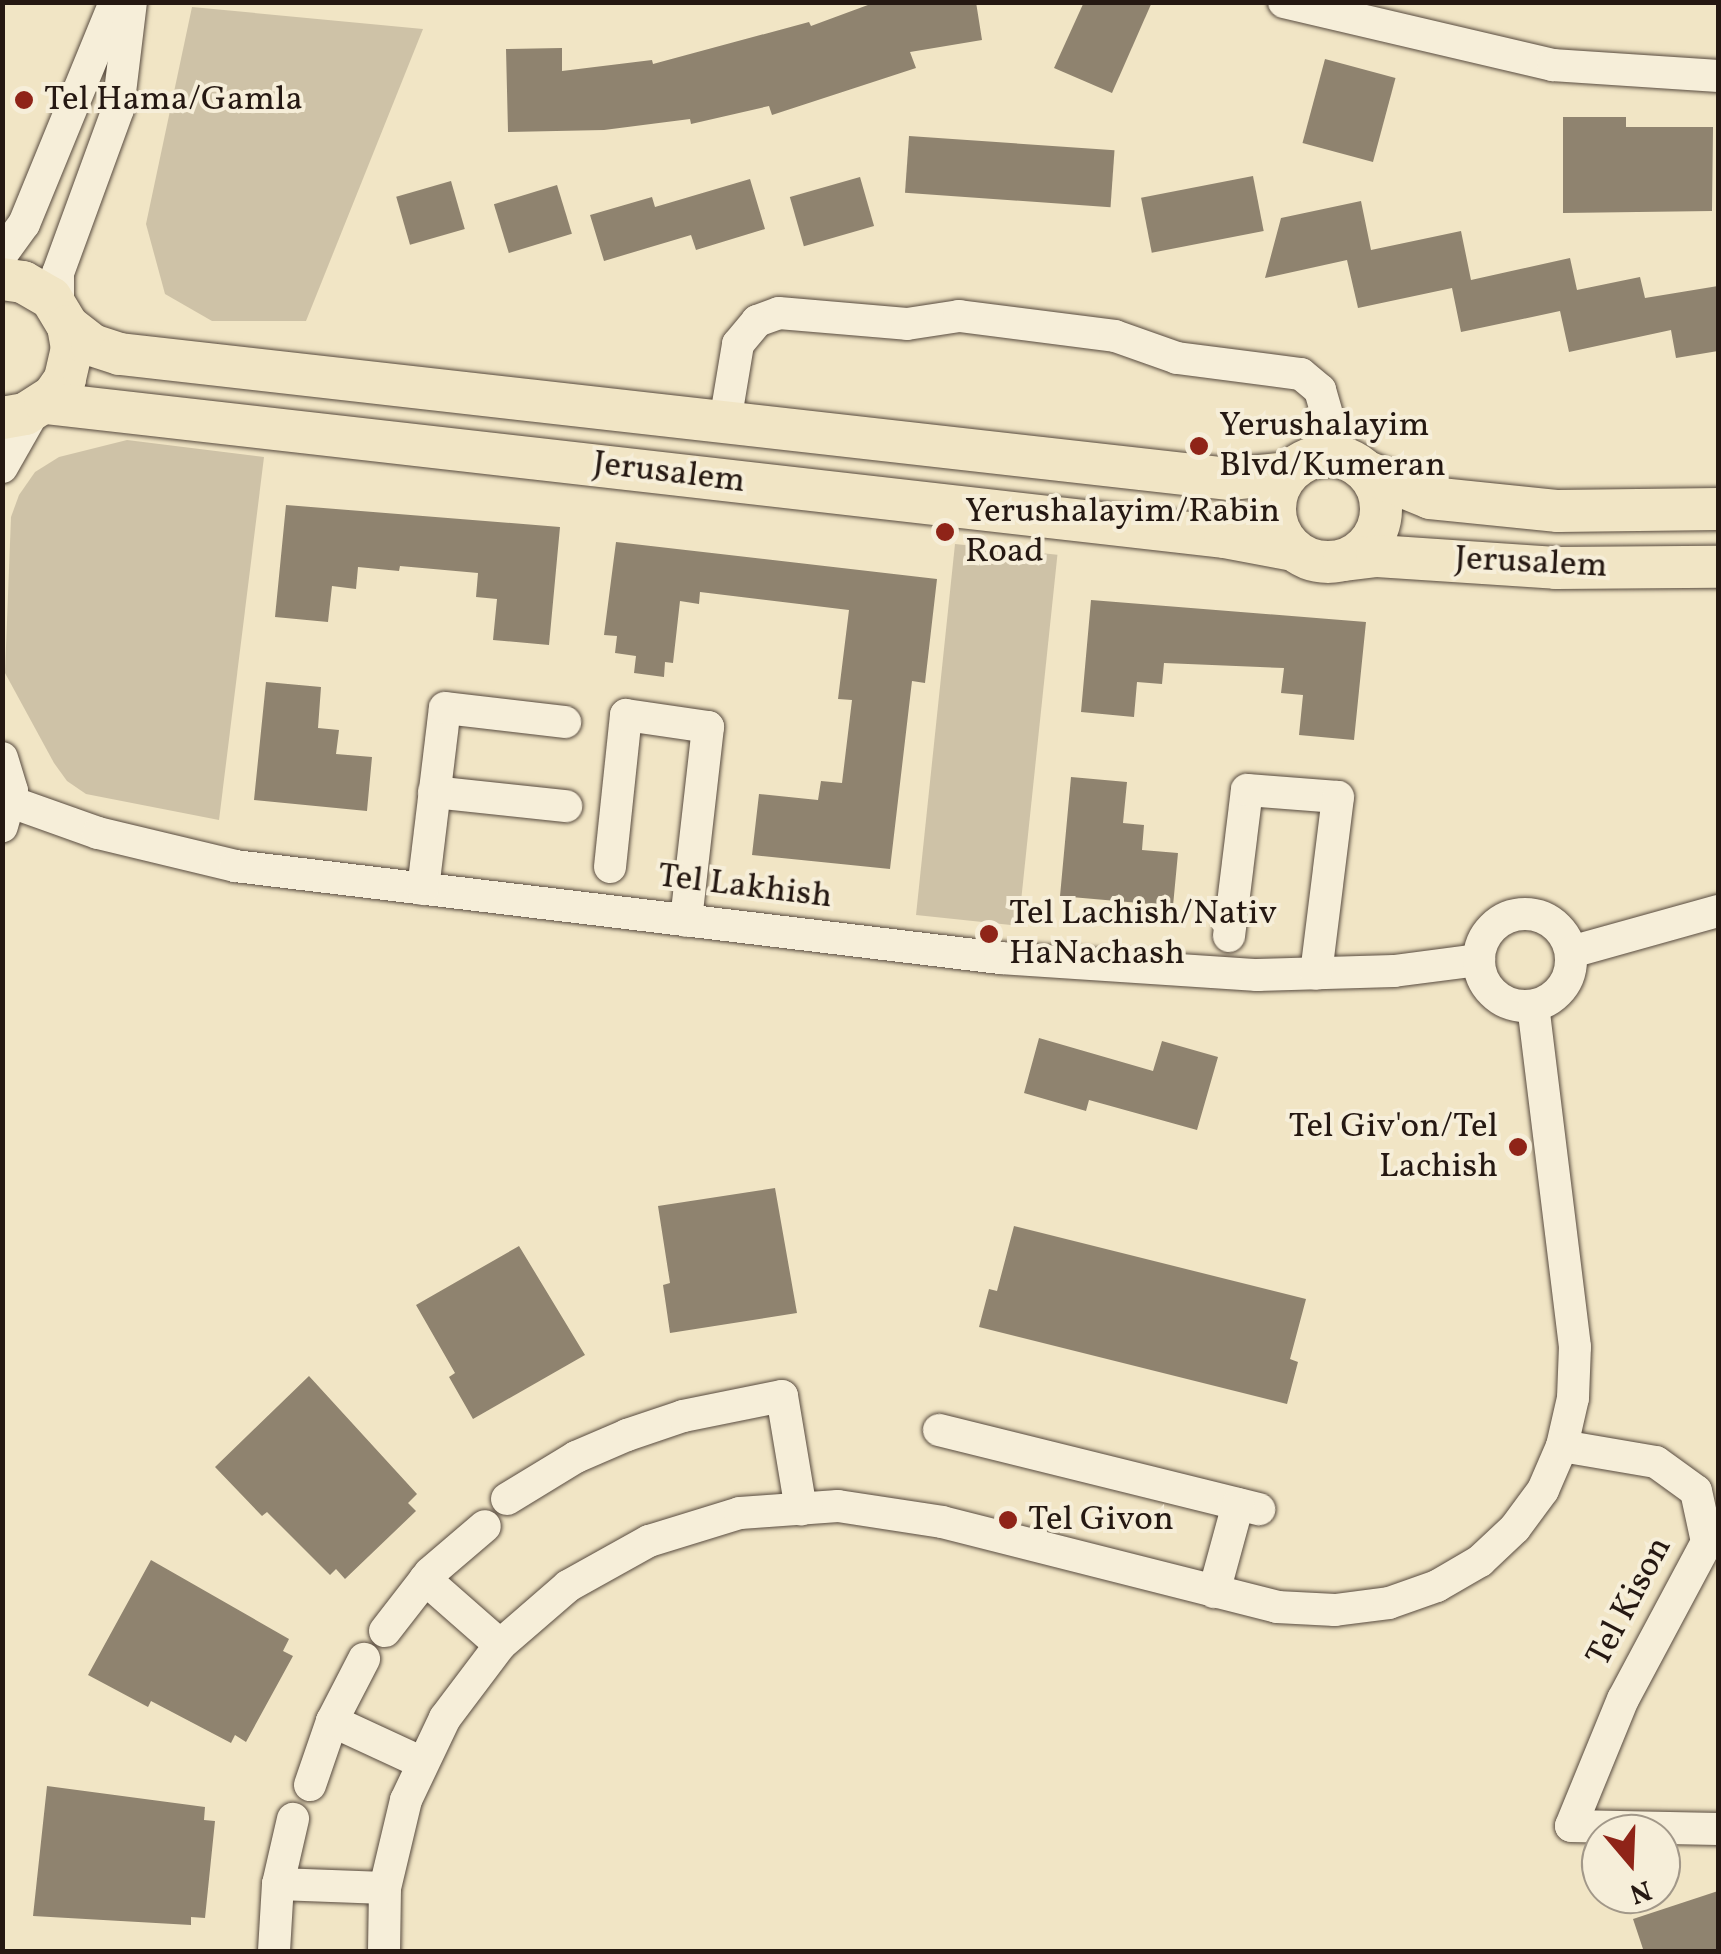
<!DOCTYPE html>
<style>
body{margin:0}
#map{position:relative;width:1721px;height:1954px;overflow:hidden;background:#f1e5c5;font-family:Vollkorn,serif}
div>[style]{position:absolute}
.green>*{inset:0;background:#cec2a7;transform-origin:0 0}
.building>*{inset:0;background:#8f836f;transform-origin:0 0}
.roads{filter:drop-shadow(0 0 2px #584b3f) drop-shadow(0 0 2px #584b3f)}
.minor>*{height:32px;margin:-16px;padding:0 16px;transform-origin:16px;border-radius:16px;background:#f6eed9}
.minor>.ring{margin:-16px;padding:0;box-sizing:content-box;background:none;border:32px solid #f6eed9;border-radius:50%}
.major>*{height:42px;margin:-21px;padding:0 21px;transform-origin:21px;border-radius:21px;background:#f1e5c5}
.major>.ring{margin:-21px;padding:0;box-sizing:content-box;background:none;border:42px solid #f1e5c5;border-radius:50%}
.dots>*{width:28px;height:28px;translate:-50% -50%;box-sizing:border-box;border:5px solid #f6eed9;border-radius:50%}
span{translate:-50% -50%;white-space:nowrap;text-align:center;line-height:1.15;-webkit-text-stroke:8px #f6eed9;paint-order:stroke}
.poi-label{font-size:35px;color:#251812}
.left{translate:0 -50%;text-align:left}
.right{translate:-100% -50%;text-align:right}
.street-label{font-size:35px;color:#251812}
.frame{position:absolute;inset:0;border:5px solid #251812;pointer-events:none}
.north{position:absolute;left:1581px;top:1814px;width:100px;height:100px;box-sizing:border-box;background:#f6eed9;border:2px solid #a29889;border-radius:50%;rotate:161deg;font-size:28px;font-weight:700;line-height:40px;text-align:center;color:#251812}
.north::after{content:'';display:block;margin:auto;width:35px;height:45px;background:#8f2418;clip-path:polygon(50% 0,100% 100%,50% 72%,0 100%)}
</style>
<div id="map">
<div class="green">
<div style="clip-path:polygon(192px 7px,423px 29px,306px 321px,212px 321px,165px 294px,146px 224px)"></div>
<div style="clip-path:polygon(127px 440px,264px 457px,219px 820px,86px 794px,67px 781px,54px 763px,5px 673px,11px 517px,19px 495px,35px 472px,59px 457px)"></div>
<div style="left:955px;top:544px;width:103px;height:373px;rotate:6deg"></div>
</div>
<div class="building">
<div style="clip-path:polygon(876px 2px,976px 2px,982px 40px,910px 52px,916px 68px,772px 115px,769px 106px,691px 124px,690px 119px,604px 130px,508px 132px,506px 49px,562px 48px,562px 71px,652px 60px,653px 64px,809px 22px,811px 26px)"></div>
<div style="clip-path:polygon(1084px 2px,1152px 2px,1112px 93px,1054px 68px)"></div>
<div style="left:1325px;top:59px;width:73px;height:87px;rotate:15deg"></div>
<div style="clip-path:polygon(1563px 117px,1626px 117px,1626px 127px,1713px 127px,1712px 211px,1563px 213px)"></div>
<div style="left:909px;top:136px;width:206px;height:57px;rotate:4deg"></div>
<div style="left:1253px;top:176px;width:56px;height:114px;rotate:79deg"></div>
<div style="left:860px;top:177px;width:51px;height:73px;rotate:74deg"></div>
<div style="clip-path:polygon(750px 179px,765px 229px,696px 250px,691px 235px,604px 261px,590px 215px,652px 197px,655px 207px)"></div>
<div style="left:451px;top:181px;width:50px;height:57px;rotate:74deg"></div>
<div style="left:557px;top:185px;width:51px;height:66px;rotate:73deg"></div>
<div style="clip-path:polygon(1361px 201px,1371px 250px,1461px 231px,1471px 280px,1570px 258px,1577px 290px,1640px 277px,1645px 298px,1718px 286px,1718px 351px,1676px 358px,1671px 330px,1569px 352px,1560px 311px,1461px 332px,1452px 288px,1358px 308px,1347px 260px,1265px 278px,1281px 218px)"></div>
<div style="clip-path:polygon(286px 505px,560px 527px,549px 645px,493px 640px,497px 599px,476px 597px,478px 573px,400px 566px,399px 571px,358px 567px,356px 589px,332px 586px,328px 622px,275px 617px)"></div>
<div style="clip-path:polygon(616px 542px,937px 579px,925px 683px,912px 681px,890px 869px,752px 855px,759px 794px,818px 800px,821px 781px,842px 783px,852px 700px,838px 699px,849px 610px,700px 592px,699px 604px,680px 601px,673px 663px,665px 662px,664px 677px,634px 673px,636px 656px,615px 653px,617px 636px,604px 635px)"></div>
<div style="clip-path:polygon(1091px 600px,1366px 622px,1354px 740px,1299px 735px,1303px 695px,1281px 693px,1284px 668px,1164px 663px,1162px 684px,1137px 682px,1134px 717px,1081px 712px)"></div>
<div style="clip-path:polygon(266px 682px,321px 687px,318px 728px,339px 730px,336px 754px,372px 757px,367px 811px,254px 800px)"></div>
<div style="clip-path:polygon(1071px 777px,1127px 782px,1123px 823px,1144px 825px,1142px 850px,1178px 853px,1173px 906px,1060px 896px)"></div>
<div style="clip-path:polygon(1039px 1038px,1153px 1071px,1162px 1041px,1218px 1057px,1197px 1130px,1089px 1100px,1086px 1111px,1024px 1093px)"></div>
<div style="clip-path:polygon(775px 1188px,797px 1313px,670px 1333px,663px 1285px,670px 1283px,658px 1206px)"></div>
<div style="clip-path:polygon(1014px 1226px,1306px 1299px,1290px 1359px,1298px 1362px,1287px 1404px,979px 1327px,989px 1289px,997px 1291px)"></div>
<div style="clip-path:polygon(519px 1246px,585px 1355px,473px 1419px,449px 1377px,455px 1373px,416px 1305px)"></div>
<div style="clip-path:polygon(309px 1376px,417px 1494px,408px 1503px,416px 1511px,345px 1579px,336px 1569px,330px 1575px,267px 1512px,262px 1516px,215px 1467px)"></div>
<div style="clip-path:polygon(151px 1560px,289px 1639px,283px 1651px,293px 1656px,246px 1742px,235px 1735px,231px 1743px,151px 1701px,148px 1707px,88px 1675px)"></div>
<div style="clip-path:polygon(47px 1786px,205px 1807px,204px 1820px,215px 1821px,205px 1918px,191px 1917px,191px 1925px,33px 1916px)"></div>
<div style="clip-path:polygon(1718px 1891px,1718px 1952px,1644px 1952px,1633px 1919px)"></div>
</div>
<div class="roads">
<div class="minor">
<div style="left:1284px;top:2px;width:276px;rotate:13.2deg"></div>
<div style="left:1553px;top:65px;width:165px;rotate:3.8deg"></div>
<div style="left:2px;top:254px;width:37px;rotate:-54deg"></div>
<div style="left:24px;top:224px;width:240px;rotate:-67.7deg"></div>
<div style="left:58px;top:306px;width:33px;rotate:-90deg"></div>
<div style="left:58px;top:273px;width:175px;rotate:-69.9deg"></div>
<div style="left:118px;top:109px;width:108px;rotate:-83.1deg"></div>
<div style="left:725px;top:422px;width:79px;rotate:-80.5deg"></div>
<div style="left:738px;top:344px;width:30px;rotate:-50deg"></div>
<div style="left:757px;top:321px;width:23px;rotate:-20deg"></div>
<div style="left:779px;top:313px;width:128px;rotate:4.9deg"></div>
<div style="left:907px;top:324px;width:53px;rotate:-8.7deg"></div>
<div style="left:959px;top:316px;width:157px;rotate:7.3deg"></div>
<div style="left:1115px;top:336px;width:66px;rotate:19.5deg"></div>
<div style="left:1177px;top:358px;width:125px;rotate:7.4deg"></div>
<div style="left:1301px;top:374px;width:25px;rotate:40deg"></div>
<div style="left:1320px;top:390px;width:69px;rotate:73.9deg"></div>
<div style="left:2px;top:467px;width:67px;rotate:-60.4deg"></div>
<div style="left:2px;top:758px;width:34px;rotate:73deg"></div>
<div style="left:12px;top:791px;width:37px;rotate:106deg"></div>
<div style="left:434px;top:792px;width:133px;rotate:6.1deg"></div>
<div style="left:11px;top:802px;width:92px;rotate:19.6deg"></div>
<div style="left:98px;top:833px;width:141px;rotate:13.5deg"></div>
<div style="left:235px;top:866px;width:771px;rotate:6.86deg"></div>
<div style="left:1000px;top:958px;width:258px;rotate:3.8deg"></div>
<div style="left:1257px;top:975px;width:137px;rotate:-1.7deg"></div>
<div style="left:1394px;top:971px;width:86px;rotate:-7.4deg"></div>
<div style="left:610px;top:867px;width:153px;rotate:-84deg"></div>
<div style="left:626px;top:715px;width:83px;rotate:8.3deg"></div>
<div style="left:708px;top:727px;width:195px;rotate:96.5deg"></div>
<div style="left:423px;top:889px;width:182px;rotate:-83.1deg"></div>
<div style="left:445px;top:708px;width:121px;rotate:6.7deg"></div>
<div class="ring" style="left:1479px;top:914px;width:60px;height:60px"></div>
<div style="left:1229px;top:936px;width:147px;rotate:-83deg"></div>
<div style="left:1247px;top:790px;width:91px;rotate:4.4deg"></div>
<div style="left:1338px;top:797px;width:178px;rotate:97.1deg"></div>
<div style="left:1571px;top:952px;width:153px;rotate:-15.6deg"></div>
<div style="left:939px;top:1430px;width:330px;rotate:13.9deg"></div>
<div style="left:1562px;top:1446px;width:95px;rotate:9.7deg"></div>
<div style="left:1656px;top:1462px;width:49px;rotate:35.9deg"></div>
<div style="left:1696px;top:1491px;width:52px;rotate:77.8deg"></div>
<div style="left:1707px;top:1542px;width:178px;rotate:118.1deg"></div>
<div style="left:1623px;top:1699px;width:137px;rotate:112.3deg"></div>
<div style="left:1571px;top:1826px;width:147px;rotate:1.2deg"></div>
<div style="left:507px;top:1499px;width:81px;rotate:-31.3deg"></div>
<div style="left:576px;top:1457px;width:56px;rotate:-23.3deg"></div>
<div style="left:627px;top:1435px;width:59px;rotate:-18.7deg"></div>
<div style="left:683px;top:1416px;width:101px;rotate:-11.4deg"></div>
<div style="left:782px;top:1396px;width:115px;rotate:80.5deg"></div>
<div style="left:425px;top:1579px;width:100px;rotate:41.3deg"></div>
<div style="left:1214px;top:1592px;width:91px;rotate:-74.7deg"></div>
<div style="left:385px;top:1631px;width:73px;rotate:-52.2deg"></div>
<div style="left:430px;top:1573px;width:72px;rotate:-40.5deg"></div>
<div style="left:332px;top:1721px;width:100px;rotate:24.8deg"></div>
<div style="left:310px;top:1785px;width:68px;rotate:-71deg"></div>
<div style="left:332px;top:1721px;width:70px;rotate:-62.7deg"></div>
<div style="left:278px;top:1884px;width:107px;rotate:2.1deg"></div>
<div style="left:274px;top:1951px;width:67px;rotate:-86.6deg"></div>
<div style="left:278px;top:1884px;width:67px;rotate:-77deg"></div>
<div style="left:384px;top:1952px;width:64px;rotate:-89.1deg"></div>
<div style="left:385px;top:1888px;width:90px;rotate:-76.6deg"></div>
<div style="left:406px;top:1800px;width:91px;rotate:-64.6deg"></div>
<div style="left:445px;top:1718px;width:91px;rotate:-53deg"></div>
<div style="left:500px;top:1645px;width:90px;rotate:-40.9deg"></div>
<div style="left:568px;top:1586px;width:93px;rotate:-29.1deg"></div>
<div style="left:649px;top:1541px;width:95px;rotate:-17.1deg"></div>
<div style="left:740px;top:1513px;width:98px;rotate:-4.1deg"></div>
<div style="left:838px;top:1506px;width:105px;rotate:8.7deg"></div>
<div style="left:942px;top:1522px;width:346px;rotate:14.2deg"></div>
<div style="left:1277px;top:1607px;width:58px;rotate:3deg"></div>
<div style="left:1335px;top:1610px;width:54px;rotate:-7.4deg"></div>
<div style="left:1389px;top:1603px;width:51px;rotate:-19.5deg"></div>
<div style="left:1437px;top:1586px;width:50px;rotate:-30.2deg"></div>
<div style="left:1480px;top:1561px;width:48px;rotate:-43.3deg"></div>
<div style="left:1515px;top:1528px;width:47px;rotate:-53.6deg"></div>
<div style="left:1543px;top:1490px;width:48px;rotate:-66.6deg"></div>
<div style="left:1562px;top:1446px;width:49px;rotate:-77.1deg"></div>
<div style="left:1573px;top:1398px;width:51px;rotate:-87.8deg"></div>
<div style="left:1575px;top:1347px;width:344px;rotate:-97deg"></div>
</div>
<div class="major">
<div style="left:2px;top:279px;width:21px;rotate:8deg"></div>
<div style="left:23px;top:282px;width:32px;rotate:30deg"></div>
<div style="left:51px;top:298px;width:33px;rotate:59deg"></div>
<div style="left:68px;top:326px;width:22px;rotate:80deg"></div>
<div style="left:72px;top:348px;width:32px;rotate:103deg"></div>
<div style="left:65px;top:379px;width:21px;rotate:125deg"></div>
<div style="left:53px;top:396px;width:33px;rotate:147deg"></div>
<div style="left:25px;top:414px;width:23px;rotate:170deg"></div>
<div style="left:68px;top:326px;width:31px;rotate:38deg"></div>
<div style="left:92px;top:345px;width:29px;rotate:18deg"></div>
<div style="left:120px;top:354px;width:1117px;rotate:6.43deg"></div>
<div style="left:1230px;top:479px;width:58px;rotate:-5.9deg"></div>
<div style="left:45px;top:403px;width:1188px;rotate:6.48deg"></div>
<div style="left:1225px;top:537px;width:69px;rotate:10.8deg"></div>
<div class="ring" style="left:1275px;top:456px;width:64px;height:64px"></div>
<div style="left:1367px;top:472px;width:68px;rotate:22.4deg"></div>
<div style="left:1430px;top:498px;width:129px;rotate:5.8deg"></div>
<div style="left:1558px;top:511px;width:160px;rotate:-0.7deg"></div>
<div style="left:1344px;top:560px;width:33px;rotate:-7deg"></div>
<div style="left:1377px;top:556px;width:179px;rotate:3.8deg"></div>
<div style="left:1556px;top:568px;width:162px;rotate:-0.4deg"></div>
</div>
</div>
<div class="dots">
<div style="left:24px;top:100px;background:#8f2418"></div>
<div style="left:1199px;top:446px;background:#8f2418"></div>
<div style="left:945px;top:532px;background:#8f2418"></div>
<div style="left:989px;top:934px;background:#8f2418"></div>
<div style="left:1518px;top:1147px;background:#8f2418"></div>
<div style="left:1008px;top:1520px;background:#8f2418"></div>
</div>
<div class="poi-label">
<span class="left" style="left:44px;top:100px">Tel Hama/Gamla</span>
<span class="left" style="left:1219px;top:446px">Yerushalayim<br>Blvd/Kumeran</span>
<span class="left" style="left:965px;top:532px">Yerushalayim/Rabin<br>Road</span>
<span class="left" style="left:1009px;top:934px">Tel Lachish/Nativ<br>HaNachash</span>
<span class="right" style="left:1498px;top:1147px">Tel Giv'on/Tel<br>Lachish</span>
<span class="left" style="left:1028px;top:1520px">Tel Givon</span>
</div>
<div class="street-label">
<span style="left:669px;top:473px;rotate:7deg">Jerusalem</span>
<span style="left:1531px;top:563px;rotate:3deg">Jerusalem</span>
<span style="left:745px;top:887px;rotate:7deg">Tel Lakhish</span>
<span style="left:1630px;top:1602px;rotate:-62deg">Tel Kison</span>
</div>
<div class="frame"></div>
<div class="north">N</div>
</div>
